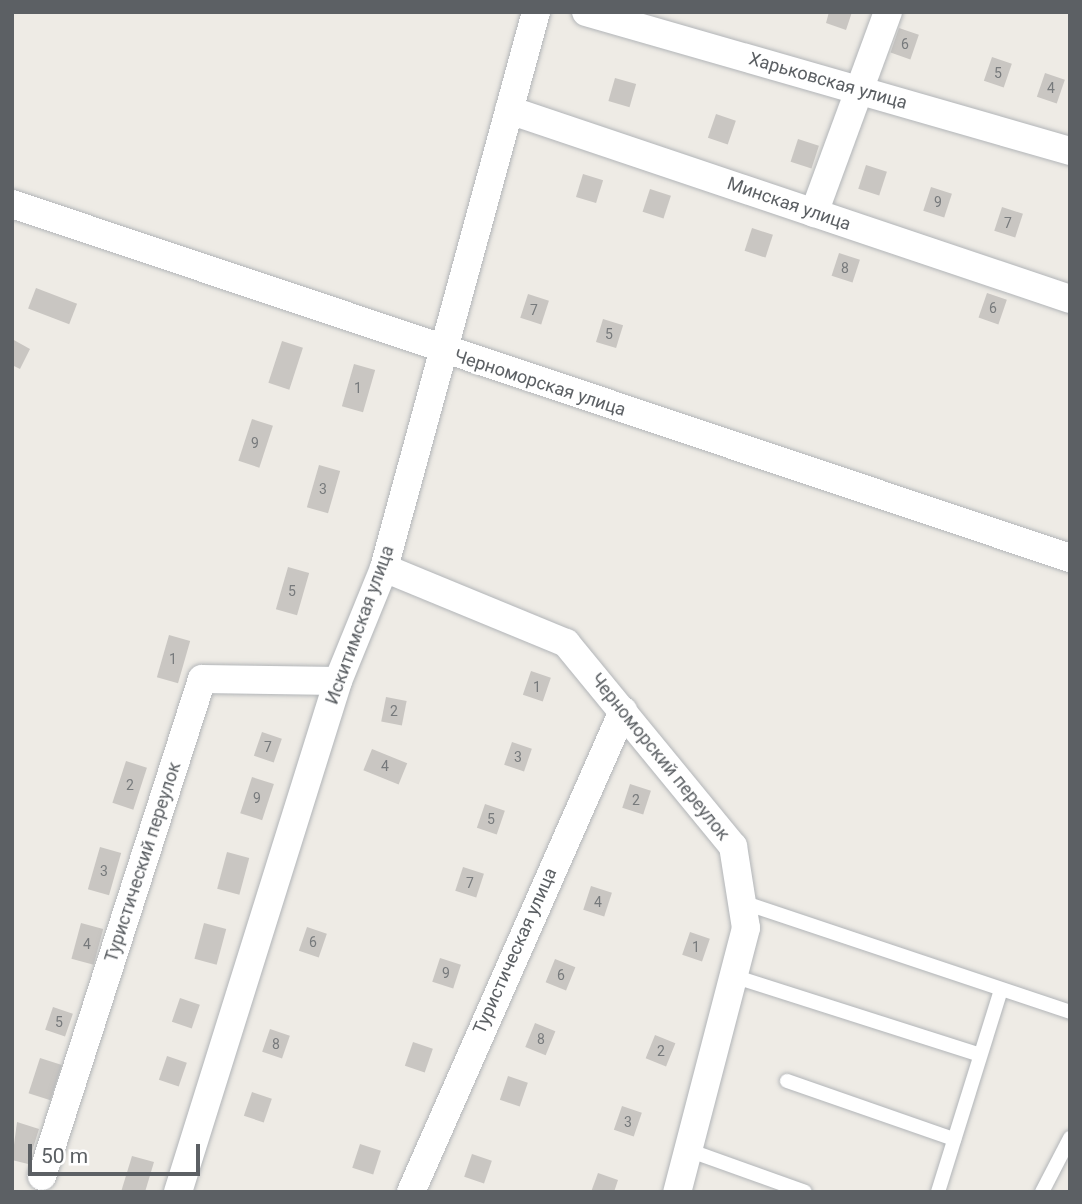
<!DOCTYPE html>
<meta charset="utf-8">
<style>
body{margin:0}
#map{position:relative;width:1082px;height:1204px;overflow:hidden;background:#eeebe5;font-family:Roboto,sans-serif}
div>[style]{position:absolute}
.building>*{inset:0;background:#c9c6c2;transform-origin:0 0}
.roads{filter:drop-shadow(0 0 2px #b2b5b8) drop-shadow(0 0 2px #b2b5b8)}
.service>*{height:14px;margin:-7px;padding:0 7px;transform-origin:7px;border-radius:7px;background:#fff}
.minor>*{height:28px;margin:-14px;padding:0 14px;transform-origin:14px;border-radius:14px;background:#fff}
span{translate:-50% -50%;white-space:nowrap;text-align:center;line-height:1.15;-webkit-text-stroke:5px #fff;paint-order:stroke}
.number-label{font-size:14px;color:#777a7c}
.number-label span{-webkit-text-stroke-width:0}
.street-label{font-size:18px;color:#5c6064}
.frame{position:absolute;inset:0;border:14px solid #5c6064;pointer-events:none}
.scale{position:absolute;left:28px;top:1144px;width:172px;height:32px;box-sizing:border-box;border:4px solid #5c6064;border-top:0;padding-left:9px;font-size:21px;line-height:24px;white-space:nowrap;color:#5c6064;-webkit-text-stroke:5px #fff;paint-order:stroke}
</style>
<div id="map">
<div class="building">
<div style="clip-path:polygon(829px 12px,852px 12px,846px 30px,826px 23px)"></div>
<div style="left:899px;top:28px;width:21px;height:26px;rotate:19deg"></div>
<div style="left:992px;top:57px;width:21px;height:25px;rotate:19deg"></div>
<div style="left:1045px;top:73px;width:21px;height:25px;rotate:19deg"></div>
<div style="left:615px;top:78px;width:22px;height:24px;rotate:16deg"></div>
<div style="left:716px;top:114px;width:21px;height:25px;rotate:19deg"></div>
<div style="left:798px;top:139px;width:22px;height:24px;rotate:18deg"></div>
<div style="left:866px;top:165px;width:22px;height:25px;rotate:18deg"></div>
<div style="left:583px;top:174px;width:21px;height:24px;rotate:17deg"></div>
<div style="left:931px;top:187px;width:22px;height:25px;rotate:18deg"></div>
<div style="left:650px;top:189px;width:22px;height:24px;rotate:18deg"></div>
<div style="left:1002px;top:207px;width:22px;height:25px;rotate:18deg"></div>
<div style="left:752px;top:228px;width:22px;height:24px;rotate:18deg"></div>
<div style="left:839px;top:253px;width:22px;height:24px;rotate:18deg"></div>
<div style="left:36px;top:288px;width:44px;height:22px;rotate:21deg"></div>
<div style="left:987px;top:293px;width:21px;height:26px;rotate:19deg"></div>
<div style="left:528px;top:294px;width:22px;height:25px;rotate:18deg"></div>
<div style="left:603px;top:319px;width:21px;height:24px;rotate:17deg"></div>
<div style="clip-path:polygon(12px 339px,30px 349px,20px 369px,12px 365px)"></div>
<div style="left:282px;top:341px;width:22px;height:44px;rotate:18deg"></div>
<div style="left:354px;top:364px;width:22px;height:44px;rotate:16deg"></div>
<div style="left:252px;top:419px;width:22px;height:44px;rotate:18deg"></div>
<div style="left:319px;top:465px;width:22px;height:44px;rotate:16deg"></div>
<div style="left:288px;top:567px;width:22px;height:44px;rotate:16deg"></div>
<div style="left:169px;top:635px;width:22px;height:44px;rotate:16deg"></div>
<div style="left:531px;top:671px;width:21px;height:25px;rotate:19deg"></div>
<div style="left:386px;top:697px;width:21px;height:25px;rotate:11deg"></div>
<div style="left:262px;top:732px;width:21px;height:25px;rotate:19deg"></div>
<div style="left:512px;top:742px;width:21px;height:24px;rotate:19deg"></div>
<div style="left:372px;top:749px;width:38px;height:23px;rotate:22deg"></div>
<div style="left:126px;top:761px;width:22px;height:44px;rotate:18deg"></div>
<div style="left:252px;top:777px;width:23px;height:38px;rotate:18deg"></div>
<div style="left:630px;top:784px;width:22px;height:25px;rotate:18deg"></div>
<div style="left:485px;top:804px;width:21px;height:25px;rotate:19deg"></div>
<div style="left:100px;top:847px;width:22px;height:44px;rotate:16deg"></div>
<div style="left:227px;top:852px;width:23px;height:38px;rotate:15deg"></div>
<div style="left:463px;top:867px;width:22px;height:25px;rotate:18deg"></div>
<div style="left:591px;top:886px;width:22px;height:25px;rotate:18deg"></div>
<div style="left:81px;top:923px;width:23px;height:37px;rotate:15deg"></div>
<div style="left:204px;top:923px;width:23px;height:37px;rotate:15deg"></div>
<div style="left:307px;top:927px;width:21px;height:25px;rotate:19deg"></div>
<div style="left:690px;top:932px;width:21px;height:24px;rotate:19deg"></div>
<div style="left:440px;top:958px;width:22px;height:25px;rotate:18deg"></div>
<div style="left:555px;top:959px;width:22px;height:25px;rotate:22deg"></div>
<div style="left:180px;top:998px;width:21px;height:25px;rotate:19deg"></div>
<div style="left:53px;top:1007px;width:21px;height:24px;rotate:19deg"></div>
<div style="left:535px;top:1023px;width:22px;height:26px;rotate:22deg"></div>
<div style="left:270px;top:1029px;width:21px;height:24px;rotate:19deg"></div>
<div style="left:655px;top:1035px;width:22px;height:25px;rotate:22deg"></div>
<div style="left:413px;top:1042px;width:21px;height:25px;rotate:19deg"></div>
<div style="left:167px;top:1056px;width:21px;height:25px;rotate:19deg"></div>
<div style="left:40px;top:1058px;width:23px;height:37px;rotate:18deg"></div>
<div style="left:508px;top:1076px;width:21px;height:25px;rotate:19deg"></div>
<div style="left:252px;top:1092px;width:21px;height:25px;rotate:19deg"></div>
<div style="left:622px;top:1106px;width:21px;height:25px;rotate:19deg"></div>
<div style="clip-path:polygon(17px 1122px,39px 1129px,28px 1164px,12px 1160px)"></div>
<div style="left:360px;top:1144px;width:22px;height:25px;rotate:18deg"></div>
<div style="left:472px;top:1154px;width:21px;height:24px;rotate:19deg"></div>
<div style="clip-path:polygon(132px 1156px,154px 1162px,145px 1192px,121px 1192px)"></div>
<div style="clip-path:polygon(598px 1173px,618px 1180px,614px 1192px,591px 1192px)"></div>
</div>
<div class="roads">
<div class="service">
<div style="left:742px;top:902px;width:346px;rotate:18.5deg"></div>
<div style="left:733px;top:976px;width:259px;rotate:17.7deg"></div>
<div style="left:787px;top:1081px;width:177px;rotate:19.2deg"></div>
<div style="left:688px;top:1150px;width:124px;rotate:19.7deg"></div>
<div style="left:938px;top:1192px;width:208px;rotate:-72.7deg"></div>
<div style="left:1042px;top:1192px;width:61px;rotate:-62.6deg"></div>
</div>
<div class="minor">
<div style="left:586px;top:12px;width:504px;rotate:16.02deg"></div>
<div style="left:509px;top:110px;width:592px;rotate:18.62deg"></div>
<div style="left:12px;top:204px;width:1116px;rotate:18.5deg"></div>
<div style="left:814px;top:213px;width:214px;rotate:-69.8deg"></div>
<div style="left:384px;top:568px;width:197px;rotate:22.4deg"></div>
<div style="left:566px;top:643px;width:263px;rotate:50.6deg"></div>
<div style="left:733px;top:846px;width:83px;rotate:81deg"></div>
<div style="left:746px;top:928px;width:273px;rotate:104.6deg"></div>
<div style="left:42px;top:1176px;width:522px;rotate:-72.15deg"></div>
<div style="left:202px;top:679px;width:136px;rotate:0.8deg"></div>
<div style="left:178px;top:1192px;width:535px;rotate:-72.61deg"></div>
<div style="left:338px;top:681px;width:122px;rotate:-67.8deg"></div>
<div style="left:384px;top:568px;width:576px;rotate:-74.71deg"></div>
<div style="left:411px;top:1192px;width:526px;rotate:-66.21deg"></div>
</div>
</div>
<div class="number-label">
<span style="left:905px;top:44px">6</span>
<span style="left:998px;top:73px">5</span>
<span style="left:1051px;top:88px">4</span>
<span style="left:938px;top:202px">9</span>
<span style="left:1008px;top:223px">7</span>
<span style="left:845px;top:268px">8</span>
<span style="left:993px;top:308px">6</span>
<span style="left:534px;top:310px">7</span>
<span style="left:609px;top:334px">5</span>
<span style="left:358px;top:388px">1</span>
<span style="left:255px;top:443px">9</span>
<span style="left:323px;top:489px">3</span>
<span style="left:292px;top:591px">5</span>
<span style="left:173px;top:659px">1</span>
<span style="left:537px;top:687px">1</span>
<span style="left:394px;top:711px">2</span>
<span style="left:268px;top:747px">7</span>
<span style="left:518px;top:757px">3</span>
<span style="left:385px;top:766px">4</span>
<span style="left:130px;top:785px">2</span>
<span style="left:257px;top:798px">9</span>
<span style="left:636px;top:800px">2</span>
<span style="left:491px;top:819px">5</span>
<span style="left:104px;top:871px">3</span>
<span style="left:470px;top:883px">7</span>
<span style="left:598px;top:902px">4</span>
<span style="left:313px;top:942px">6</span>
<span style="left:87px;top:944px">4</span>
<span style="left:696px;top:947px">1</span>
<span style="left:446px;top:973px">9</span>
<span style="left:561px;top:975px">6</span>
<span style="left:59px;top:1022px">5</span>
<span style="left:541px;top:1039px">8</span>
<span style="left:276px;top:1044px">8</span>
<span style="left:661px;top:1051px">2</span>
<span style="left:628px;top:1122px">3</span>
</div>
<div class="street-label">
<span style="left:828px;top:81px;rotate:16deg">Харьковская улица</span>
<span style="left:789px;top:204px;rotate:19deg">Минская улица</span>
<span style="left:540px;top:383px;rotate:18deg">Черноморская улица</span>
<span style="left:360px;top:625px;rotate:-70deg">Искитимская улица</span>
<span style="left:660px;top:757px;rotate:51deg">Черноморский переулок</span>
<span style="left:143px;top:862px;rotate:-72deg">Туристический переулок</span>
<span style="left:515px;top:951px;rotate:-66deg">Туристическая улица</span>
</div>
<div class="frame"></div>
<div class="scale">50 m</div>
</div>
